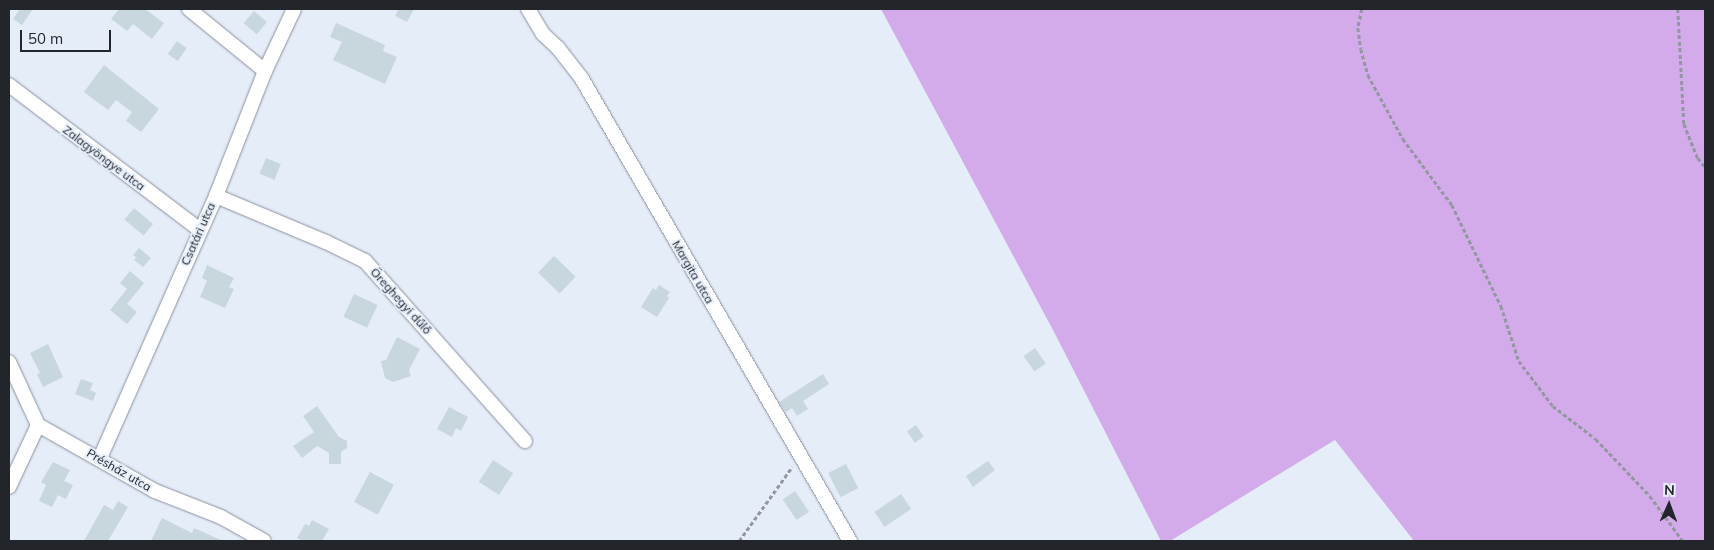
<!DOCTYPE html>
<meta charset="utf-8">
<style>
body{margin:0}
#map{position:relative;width:1714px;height:550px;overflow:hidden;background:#e5edf9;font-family:Mulish,sans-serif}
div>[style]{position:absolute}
.forest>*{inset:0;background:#d4abea}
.building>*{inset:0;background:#c8d6de;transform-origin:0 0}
.path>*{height:2.5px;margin-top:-1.25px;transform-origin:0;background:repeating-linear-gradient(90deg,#9297a0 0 4px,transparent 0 6.5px)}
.roads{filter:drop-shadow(0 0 1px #8a909c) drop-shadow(0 0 1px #8a909c)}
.street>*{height:14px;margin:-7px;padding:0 7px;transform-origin:7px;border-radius:7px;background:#fff}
span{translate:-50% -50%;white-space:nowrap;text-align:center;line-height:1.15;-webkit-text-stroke:4px #e5edf9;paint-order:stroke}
.street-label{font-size:12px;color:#222529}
.frame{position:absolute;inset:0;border:10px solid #222529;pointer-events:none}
.north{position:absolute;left:1644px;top:480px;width:50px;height:50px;-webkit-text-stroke:4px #e5edf9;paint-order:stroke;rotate:2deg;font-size:14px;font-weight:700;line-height:20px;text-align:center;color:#222529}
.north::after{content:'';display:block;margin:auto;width:18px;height:22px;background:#222529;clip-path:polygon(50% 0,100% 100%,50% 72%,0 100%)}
.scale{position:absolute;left:20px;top:30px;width:91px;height:22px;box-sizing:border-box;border:2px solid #222529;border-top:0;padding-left:6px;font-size:15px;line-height:18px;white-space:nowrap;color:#222529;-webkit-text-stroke:4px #e5edf9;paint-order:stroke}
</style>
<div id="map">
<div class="forest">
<div style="clip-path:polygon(881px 9px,1705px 9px,1705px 541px,1414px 541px,1335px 440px,1170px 541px,1161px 541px,1053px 330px)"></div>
</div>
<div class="building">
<div style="clip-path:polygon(20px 9px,33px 9px,22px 25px,13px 19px)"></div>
<div style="clip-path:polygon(119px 9px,145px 9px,164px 23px,152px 39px,133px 24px,127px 31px,111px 19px)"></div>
<div style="clip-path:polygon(399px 9px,414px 9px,407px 22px,395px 16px)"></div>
<div style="left:254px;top:11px;width:17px;height:16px;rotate:40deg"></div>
<div style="clip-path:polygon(336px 23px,385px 45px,383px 51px,397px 57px,385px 84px,333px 60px,342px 42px,330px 37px)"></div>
<div style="left:177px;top:41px;width:12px;height:16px;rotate:35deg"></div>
<div style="clip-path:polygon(104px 65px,159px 109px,141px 132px,126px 121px,132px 112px,116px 100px,108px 110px,84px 92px)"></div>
<div style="left:266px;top:158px;width:16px;height:17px;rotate:22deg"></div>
<div style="left:134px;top:208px;width:25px;height:15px;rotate:40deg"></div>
<div style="clip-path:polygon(139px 248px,151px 258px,143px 267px,134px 260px,136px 257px,133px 255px)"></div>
<div style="left:554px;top:256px;width:30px;height:23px;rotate:44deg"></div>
<div style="clip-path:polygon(207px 265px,234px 278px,229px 287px,234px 289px,225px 308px,200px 297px,207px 281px,202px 278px)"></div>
<div style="clip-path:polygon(130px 271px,144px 283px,127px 304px,137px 312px,127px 324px,110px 310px,127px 289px,120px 283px)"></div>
<div style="clip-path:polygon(659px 285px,670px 292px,667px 296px,669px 298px,657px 317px,641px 307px,653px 288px,656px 290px)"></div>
<div style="left:354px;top:294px;width:26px;height:25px;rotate:25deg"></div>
<div style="clip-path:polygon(397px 337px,420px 349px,409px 370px,411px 376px,393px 382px,385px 378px,381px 361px,386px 360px)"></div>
<div style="clip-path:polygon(48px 344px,63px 377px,43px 387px,37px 374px,40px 373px,30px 353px)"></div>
<div style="left:1035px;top:348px;width:19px;height:14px;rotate:55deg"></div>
<div style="clip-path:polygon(823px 374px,829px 384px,803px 401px,808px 409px,797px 416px,792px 408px,786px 412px,779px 402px)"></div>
<div style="clip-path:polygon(81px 379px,93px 383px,90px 390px,96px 393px,93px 401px,75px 394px)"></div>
<div style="clip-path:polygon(317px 406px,339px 437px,347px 441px,347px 448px,341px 452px,341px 464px,329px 464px,329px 453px,317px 446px,302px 458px,293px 446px,314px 432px,303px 416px)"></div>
<div style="clip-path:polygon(449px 407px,468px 417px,461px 431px,456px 428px,452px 437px,437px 429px)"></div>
<div style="left:916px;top:425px;width:14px;height:11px;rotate:56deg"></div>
<div style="left:493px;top:460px;width:24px;height:26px;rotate:33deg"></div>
<div style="clip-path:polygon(988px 461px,995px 470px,973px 487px,966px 476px)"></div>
<div style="clip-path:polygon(53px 462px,70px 470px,64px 481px,73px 485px,66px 499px,58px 495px,52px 507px,39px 501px,46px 485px,41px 482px)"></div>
<div style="left:846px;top:464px;width:27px;height:20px;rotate:63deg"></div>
<div style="left:370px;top:472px;width:27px;height:34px;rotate:28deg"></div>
<div style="left:795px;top:491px;width:25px;height:15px;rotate:56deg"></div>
<div style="left:901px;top:494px;width:18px;height:32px;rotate:56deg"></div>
<div style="clip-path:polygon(118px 501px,128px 507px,108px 541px,84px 541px,104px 505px,113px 510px)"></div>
<div style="clip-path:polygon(162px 518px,192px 533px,194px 528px,223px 541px,151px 541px)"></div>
<div style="clip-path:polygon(312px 520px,329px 529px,322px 541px,303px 541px,297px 538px,305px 524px,309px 526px)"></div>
</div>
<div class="path">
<div style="left:1362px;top:9px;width:19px;rotate:102deg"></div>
<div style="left:1358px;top:28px;width:21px;rotate:82deg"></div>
<div style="left:1361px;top:49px;width:27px;rotate:75deg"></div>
<div style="left:1368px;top:75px;width:73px;rotate:61.3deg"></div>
<div style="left:1403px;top:139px;width:82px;rotate:53.4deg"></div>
<div style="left:1452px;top:205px;width:112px;rotate:64.1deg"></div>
<div style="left:1501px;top:306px;width:58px;rotate:71.9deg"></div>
<div style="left:1519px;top:361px;width:56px;rotate:52.9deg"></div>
<div style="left:1553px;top:406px;width:54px;rotate:37.5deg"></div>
<div style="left:1596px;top:439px;width:79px;rotate:46.5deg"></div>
<div style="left:1650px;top:496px;width:56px;rotate:53.7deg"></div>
<div style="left:1678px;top:9px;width:115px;rotate:87deg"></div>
<div style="left:1684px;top:124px;width:37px;rotate:68deg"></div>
<div style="left:1698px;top:158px;width:11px;rotate:52deg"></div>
<div style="left:739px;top:541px;width:91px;rotate:-54.4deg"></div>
</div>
<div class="roads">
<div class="street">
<div style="left:189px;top:9px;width:98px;rotate:39.2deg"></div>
<div style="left:528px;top:9px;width:29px;rotate:59deg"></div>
<div style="left:543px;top:34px;width:21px;rotate:43deg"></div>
<div style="left:558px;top:48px;width:39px;rotate:52deg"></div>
<div style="left:582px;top:79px;width:534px;rotate:59.88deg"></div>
<div style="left:9px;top:85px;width:240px;rotate:37.2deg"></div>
<div style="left:216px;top:196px;width:119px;rotate:22.7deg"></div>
<div style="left:326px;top:242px;width:43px;rotate:26deg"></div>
<div style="left:365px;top:261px;width:241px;rotate:48.4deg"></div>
<div style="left:9px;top:362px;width:69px;rotate:65.3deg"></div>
<div style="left:38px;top:425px;width:134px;rotate:29.4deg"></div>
<div style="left:155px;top:491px;width:71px;rotate:21.5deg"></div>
<div style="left:221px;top:517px;width:49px;rotate:29.2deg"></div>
<div style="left:100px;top:458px;width:287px;rotate:-66.1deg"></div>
<div style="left:216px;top:196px;width:134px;rotate:-68.6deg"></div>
<div style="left:265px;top:71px;width:68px;rotate:-64.9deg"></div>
<div style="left:9px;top:487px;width:68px;rotate:-64.9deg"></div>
</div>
</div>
<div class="street-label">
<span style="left:104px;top:158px;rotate:37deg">Zalagyöngye utca</span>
<span style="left:198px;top:234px;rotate:-66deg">Csatári utca</span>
<span style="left:693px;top:272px;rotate:60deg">Margita utca</span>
<span style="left:401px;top:301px;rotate:48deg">Öreghegyi dűlő</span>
<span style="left:119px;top:470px;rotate:30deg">Présház utca</span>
</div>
<div class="frame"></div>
<div class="north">N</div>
<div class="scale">50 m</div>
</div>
